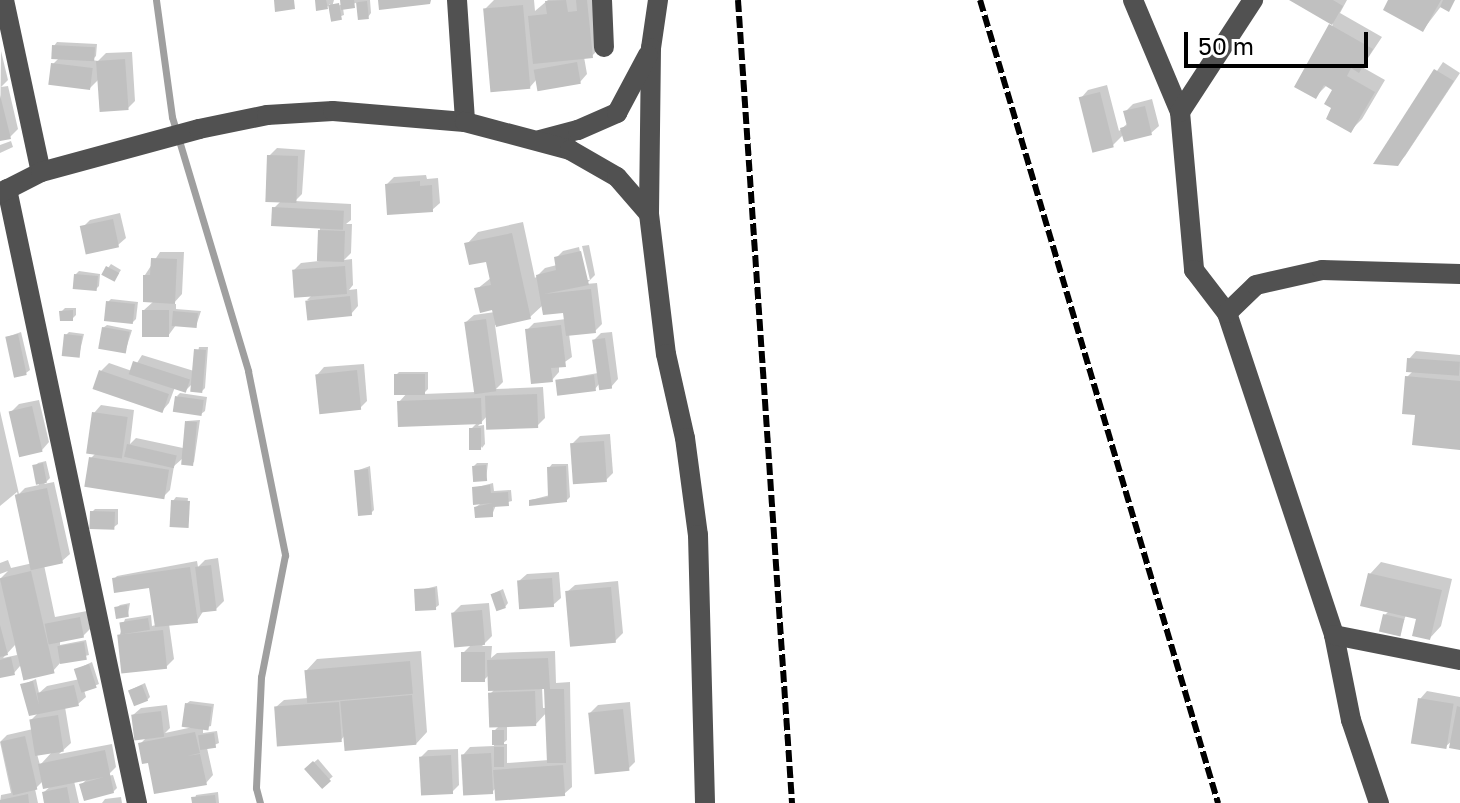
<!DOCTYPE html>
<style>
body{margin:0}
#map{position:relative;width:1460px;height:803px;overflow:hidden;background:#fff;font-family:"Golos Text",sans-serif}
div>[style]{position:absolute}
.shadow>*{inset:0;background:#0003;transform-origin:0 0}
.stream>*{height:7px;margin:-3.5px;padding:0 3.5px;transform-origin:3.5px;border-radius:3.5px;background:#9f9f9f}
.building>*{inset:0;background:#c0c0c0;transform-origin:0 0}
.minor>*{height:20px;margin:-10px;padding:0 10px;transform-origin:10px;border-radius:10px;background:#515151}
.rail>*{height:6px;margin-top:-3px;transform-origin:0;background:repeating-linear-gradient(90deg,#000 0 12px,transparent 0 16px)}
span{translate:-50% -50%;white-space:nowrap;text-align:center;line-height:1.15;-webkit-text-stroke:7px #fff;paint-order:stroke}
.scale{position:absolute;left:1184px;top:32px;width:184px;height:36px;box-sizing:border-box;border:4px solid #000;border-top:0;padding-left:10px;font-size:24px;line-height:28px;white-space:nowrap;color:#000;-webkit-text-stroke:6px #fff;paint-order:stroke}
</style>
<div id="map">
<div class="shadow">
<div style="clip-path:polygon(317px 0,334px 0,332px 7px,349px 3px,348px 0,370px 0,371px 13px,368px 17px,358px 2px,343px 8px,344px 15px,333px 19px,330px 4px,327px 7px)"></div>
<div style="clip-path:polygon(494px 0,534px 0,535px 11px,548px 0,598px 0,603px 44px,592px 56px,584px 57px,587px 74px,580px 82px,537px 79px,530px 87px,485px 9px)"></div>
<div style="clip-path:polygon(1294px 0,1347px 0,1340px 13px,1382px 37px,1362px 67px,1385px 80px,1362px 119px,1351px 130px,1334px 107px,1335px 89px,1327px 85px,1315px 97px,1333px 23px)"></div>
<div style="clip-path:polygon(1391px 0,1455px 0,1442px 5px,1423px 30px)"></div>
<div style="clip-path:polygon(57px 42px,97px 44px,96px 56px,92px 60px,98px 61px,106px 53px,132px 52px,135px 101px,128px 108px,99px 79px,90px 88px,53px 64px,60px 57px,54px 46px)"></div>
<div style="clip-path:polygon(1px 51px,8px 80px,1px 87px,8px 86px,18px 129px,10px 137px,0 139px)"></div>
<div style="clip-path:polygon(1443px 62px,1460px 73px,1405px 156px,1397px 164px,1376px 162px)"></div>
<div style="clip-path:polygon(1107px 85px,1119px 131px,1128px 123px,1125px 112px,1133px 104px,1152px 99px,1159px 126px,1151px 133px,1124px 134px,1113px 145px,1094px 150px,1081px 98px,1088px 90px)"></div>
<div style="clip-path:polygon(11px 141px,13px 147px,0 153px,0 145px)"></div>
<div style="clip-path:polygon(277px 148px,305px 150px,302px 194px,295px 201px,351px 204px,351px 220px,346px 224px,352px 224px,351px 253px,344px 260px,352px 259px,353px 285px,349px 290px,357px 289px,358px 306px,351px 314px,307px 300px,312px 295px,294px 270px,301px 263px,319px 261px,320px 227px,274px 208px,281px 201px,269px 156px)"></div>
<div style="clip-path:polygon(426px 175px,427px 179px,438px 178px,440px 203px,432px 210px,387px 184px,394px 177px)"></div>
<div style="clip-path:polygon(120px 213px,126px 238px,118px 245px,83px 227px,90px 220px)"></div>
<div style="clip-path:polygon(523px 222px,535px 278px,545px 268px,557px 265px,556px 258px,563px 251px,579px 247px,586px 280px,590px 280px,582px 246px,589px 245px,595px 275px,586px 284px,597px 283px,602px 324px,595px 331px,569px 334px,572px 357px,559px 366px,559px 372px,552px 380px,527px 330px,534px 323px,566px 319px,565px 311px,543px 305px,530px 317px,495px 325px,503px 382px,496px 389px,543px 387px,545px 418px,537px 426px,488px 415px,478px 426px,484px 425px,485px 444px,482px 448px,471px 429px,478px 422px,399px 402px,408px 392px,396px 375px,399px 372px,428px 372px,428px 389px,423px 394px,476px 392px,466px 322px,474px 315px,495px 312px,477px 289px,492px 277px,488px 259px,467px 244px,478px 232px)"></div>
<div style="clip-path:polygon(160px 252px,184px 252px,182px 294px,173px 304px,176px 304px,176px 309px,201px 311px,196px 326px,176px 325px,168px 336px,144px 310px,154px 301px,145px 275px)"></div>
<div style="clip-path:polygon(111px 264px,121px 270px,117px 276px,108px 268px)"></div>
<div style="clip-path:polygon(79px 271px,100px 274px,99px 286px,96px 289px,75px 275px)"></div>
<div style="clip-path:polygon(111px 299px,138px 302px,136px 319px,133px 322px,108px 302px)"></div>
<div style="clip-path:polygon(65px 308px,76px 308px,76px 315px,72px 319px,61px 312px)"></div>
<div style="clip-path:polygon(107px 325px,132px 330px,125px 352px,103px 328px)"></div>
<div style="clip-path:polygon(21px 332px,30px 370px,26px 373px,7px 337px)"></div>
<div style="clip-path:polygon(69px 332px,84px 334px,79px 355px,66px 335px)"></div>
<div style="clip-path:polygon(612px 332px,618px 379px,611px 387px,599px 384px,595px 389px,558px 380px,598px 373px,594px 340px,601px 333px)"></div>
<div style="clip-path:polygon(199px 347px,208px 347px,205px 388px,202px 391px,193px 383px,186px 390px,175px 387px,169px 403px,162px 411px,101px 371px,109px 363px,132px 371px,142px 355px,194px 371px)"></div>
<div style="clip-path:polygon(1416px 351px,1460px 355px,1460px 448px,1407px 377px,1413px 371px,1409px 359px)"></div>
<div style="clip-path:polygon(364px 364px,367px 401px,360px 408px,317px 375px,324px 367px)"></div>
<div style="clip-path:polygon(180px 393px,207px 397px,205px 411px,201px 414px,177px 396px)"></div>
<div style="clip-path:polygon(39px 400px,49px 442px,42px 450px,11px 412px,19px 404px)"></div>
<div style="clip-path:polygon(101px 405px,134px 410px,130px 444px,136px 438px,183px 448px,187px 421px,200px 420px,194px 462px,190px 465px,182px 459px,174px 466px,170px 490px,163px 497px,91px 458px,96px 453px,94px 413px)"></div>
<div style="clip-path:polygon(evenodd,0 411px,19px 494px,25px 488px,39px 485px,35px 466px,38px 463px,46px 461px,50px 478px,44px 484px,54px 482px,70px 554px,62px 561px,44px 565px,55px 617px,87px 611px,90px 629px,83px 636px,60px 640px,60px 645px,86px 640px,89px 655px,61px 662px,53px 671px,20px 666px,14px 673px,0 676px,0 579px,8px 571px,0 574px,0 563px,8px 560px,11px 568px,33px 563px,17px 492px,0 506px,0 411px,15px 645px,17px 655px,3px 658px,15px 645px)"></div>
<div style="clip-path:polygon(610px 434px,613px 473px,606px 480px,572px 444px,580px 436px)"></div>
<div style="clip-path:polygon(477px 463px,488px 463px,486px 479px,474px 466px)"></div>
<div style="clip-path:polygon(552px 464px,568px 464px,570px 497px,567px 500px,531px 500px,550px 495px,549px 468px)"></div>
<div style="clip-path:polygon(370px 466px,374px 510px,371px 513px,356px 471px)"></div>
<div style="clip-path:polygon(493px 483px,494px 491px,511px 490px,512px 501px,496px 505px,492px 515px,476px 507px,480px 504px,474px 488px)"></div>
<div style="clip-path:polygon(176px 497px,188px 498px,185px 526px,173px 501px)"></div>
<div style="clip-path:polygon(95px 509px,118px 509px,118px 524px,114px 527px,92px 512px)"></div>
<div style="clip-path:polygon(218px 558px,224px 601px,216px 609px,204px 610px,197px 621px,169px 624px,174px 659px,166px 667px,119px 637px,125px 619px,151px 615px,152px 626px,156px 625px,151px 584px,114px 579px,117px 576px,197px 561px,198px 567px,205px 560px)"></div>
<div style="clip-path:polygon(1381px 562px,1452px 579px,1441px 626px,1430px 638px,1418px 617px,1406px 615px,1399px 634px,1385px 615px,1389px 611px,1370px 574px)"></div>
<div style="clip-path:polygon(559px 572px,561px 598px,553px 605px,519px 581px,527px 574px)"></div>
<div style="clip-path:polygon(618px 581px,623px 633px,615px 641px,567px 592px,575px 585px)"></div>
<div style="clip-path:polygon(437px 586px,439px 605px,435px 608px,416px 591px)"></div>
<div style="clip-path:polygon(503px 589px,508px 603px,505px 607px,492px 594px)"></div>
<div style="clip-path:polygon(130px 603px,128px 615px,116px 608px,120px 605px)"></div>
<div style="clip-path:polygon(evenodd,489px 603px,492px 636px,482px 646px,492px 646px,491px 658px,497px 653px,555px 651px,556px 683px,570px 682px,572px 787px,564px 794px,496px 788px,492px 792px,463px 755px,470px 747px,494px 746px,494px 731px,500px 725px,490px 694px,496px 688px,490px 674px,484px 680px,463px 653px,472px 644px,453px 613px,461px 605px,489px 603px,542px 687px,546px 687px,547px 708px,543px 708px,542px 687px,489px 603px,547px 712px,549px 760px,507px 763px,507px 744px,502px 744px,507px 740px,507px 725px,536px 724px,547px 712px)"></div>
<div style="clip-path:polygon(421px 651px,427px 732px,416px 744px,345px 735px,341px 740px,276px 707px,284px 700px,308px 698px,306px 671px,317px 659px)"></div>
<div style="clip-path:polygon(evenodd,92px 662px,99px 684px,84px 690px,86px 697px,78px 704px,65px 707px,71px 743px,59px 754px,112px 744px,116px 767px,107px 776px,113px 775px,117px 788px,113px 792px,82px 784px,88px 778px,74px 781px,79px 803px,46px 803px,44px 792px,51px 786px,43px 781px,35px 789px,38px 803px,0 803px,1px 795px,11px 793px,0 742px,7px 735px,33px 729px,31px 720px,40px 711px,22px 685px,36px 679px,39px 693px,47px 686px,80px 679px,77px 669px,92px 662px,52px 752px,40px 765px,37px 754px,52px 752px)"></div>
<div style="clip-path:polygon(145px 683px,150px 697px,147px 700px,130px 690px)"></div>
<div style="clip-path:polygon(1427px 691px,1460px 697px,1460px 748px,1453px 740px,1445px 747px,1420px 699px)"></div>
<div style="clip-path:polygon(190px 701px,214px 704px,211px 726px,203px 728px,203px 733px,217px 731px,219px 743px,207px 748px,213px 775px,206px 783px,140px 744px,147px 737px,133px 715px,141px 708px,167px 705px,170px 728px,165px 733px,193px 727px,186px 704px)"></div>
<div style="clip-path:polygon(630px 702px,635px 762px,628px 769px,590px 713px,598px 705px)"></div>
<div style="clip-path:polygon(458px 749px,459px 785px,452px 792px,421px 757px,428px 750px)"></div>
<div style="left:318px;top:759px;width:23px;height:16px;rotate:50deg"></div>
<div style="clip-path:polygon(218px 792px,219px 803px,194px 803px,196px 795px)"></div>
<div style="clip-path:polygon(121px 797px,122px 803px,102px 803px,105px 799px)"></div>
</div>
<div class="stream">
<div style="left:156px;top:0;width:118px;rotate:82.2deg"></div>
<div style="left:172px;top:117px;width:265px;rotate:73.3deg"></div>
<div style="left:248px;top:371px;width:188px;rotate:78.6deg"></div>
<div style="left:285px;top:555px;width:124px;rotate:101.1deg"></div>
<div style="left:261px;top:677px;width:111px;rotate:92.6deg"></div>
<div style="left:256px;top:788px;width:16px;rotate:75deg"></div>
</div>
<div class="building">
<div style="clip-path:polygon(274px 0,294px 0,295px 9px,275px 12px)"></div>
<div style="clip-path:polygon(315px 0,326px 0,328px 9px,316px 11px)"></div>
<div style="clip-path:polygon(340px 0,354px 0,355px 8px,341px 10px)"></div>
<div style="clip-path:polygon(378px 0,431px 0,430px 4px,379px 10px)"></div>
<div style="clip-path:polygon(566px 0,568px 12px,577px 11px,576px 0,587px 0,593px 58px,533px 64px,528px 16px,547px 14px,545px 1px)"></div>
<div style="clip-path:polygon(1289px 0,1333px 0,1343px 6px,1332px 25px)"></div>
<div style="clip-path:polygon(1388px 0,1441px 0,1423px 32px,1383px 10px)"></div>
<div style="clip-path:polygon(1443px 0,1455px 0,1449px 12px,1440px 7px)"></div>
<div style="left:367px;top:1px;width:18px;height:11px;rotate:84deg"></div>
<div style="left:339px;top:3px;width:17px;height:11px;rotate:80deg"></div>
<div style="left:523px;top:5px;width:84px;height:40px;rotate:85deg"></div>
<div style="clip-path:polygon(1329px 24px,1373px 49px,1359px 73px,1351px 68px,1347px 76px,1375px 92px,1351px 133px,1326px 119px,1331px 108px,1324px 104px,1332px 90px,1324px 85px,1316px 99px,1294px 87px)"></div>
<div style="left:52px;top:45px;width:43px;height:14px;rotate:3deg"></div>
<div style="left:125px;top:59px;width:51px;height:29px;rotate:86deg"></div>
<div style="left:577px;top:62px;width:22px;height:44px;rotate:80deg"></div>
<div style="left:51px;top:63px;width:42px;height:22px;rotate:7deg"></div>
<div style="clip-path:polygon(1434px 69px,1454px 81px,1398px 166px,1373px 164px)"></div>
<div style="left:1100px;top:92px;width:57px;height:22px;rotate:76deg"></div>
<div style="clip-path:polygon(0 95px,11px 139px,0 141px)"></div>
<div style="clip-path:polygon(1145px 106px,1152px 135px,1124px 142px,1120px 128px,1127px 126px,1123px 111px)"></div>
<div style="left:267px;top:155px;width:31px;height:47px;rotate:2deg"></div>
<div style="clip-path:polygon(420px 181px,420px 186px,432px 185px,433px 212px,387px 215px,385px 184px)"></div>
<div style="left:272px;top:207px;width:72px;height:19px;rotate:3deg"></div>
<div style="left:113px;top:219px;width:29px;height:34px;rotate:78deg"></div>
<div style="left:318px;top:230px;width:27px;height:31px;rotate:2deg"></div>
<div style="clip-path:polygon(512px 233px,531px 319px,496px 327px,492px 310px,480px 313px,474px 288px,491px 285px,486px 262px,469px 265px,464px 243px)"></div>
<div style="clip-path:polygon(581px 251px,589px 285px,544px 294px,591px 289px,596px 333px,566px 336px,563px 313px,543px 315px,536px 275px,556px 270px,554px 257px)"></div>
<div style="clip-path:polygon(151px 258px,177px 259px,175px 304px,143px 302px,143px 275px,150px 275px)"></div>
<div style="left:106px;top:266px;width:15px;height:10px;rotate:28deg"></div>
<div style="left:345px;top:266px;width:28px;height:53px;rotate:86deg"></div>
<div style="left:74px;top:274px;width:24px;height:15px;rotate:5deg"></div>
<div style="left:350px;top:296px;width:20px;height:45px;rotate:84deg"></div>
<div style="left:106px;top:301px;width:29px;height:20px;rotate:6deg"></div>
<div style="clip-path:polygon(73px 310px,73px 321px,60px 321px,59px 311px)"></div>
<div style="left:142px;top:310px;width:27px;height:27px"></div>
<div style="left:173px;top:311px;width:25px;height:15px;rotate:5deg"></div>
<div style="left:486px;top:319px;width:73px;height:22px;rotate:82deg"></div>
<div style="clip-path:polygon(561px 325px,566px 367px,551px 368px,553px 382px,531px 384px,525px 329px)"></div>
<div style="left:102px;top:327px;width:28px;height:22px;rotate:10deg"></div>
<div style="left:18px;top:334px;width:42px;height:13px;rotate:78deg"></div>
<div style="left:64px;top:334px;width:18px;height:22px;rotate:6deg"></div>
<div style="left:605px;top:338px;width:51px;height:13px;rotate:82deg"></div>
<div style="left:194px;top:349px;width:12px;height:43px;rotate:5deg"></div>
<div style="left:1407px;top:358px;width:53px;height:14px;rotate:4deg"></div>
<div style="left:133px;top:361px;width:60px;height:14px;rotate:18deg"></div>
<div style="left:99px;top:370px;width:74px;height:20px;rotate:19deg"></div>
<div style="left:357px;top:370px;width:40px;height:42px;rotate:84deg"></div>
<div style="left:394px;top:374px;width:31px;height:21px"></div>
<div style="left:594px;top:375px;width:16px;height:39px;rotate:83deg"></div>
<div style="clip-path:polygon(1405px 376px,1460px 381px,1460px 450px,1412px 445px,1415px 415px,1402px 414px)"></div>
<div style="left:537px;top:394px;width:34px;height:52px;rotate:88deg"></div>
<div style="left:175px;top:396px;width:29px;height:16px;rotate:8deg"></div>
<div style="left:481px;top:398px;width:26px;height:84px;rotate:88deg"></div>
<div style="left:32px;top:406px;width:47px;height:24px;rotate:77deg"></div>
<div style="left:92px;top:412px;width:36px;height:42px;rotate:8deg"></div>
<div style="left:185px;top:421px;width:12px;height:44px;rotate:5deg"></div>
<div style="left:469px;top:428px;width:12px;height:22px"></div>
<div style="left:604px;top:441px;width:41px;height:34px;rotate:86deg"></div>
<div style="left:127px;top:444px;width:51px;height:13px;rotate:13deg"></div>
<div style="left:89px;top:457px;width:81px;height:30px;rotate:9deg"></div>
<div style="left:43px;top:463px;width:20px;height:11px;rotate:79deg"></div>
<div style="left:486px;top:465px;width:16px;height:14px;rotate:86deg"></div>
<div style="clip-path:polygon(566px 466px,567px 502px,529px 506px,529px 500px,548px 497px,547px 467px)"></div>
<div style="left:368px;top:469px;width:46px;height:14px;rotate:85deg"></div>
<div style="clip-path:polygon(490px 485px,491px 493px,508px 492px,509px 506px,493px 507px,493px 517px,475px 518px,474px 507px,493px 503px,473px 505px,472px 487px)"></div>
<div style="left:47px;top:488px;width:77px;height:33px;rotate:78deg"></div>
<div style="left:171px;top:500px;width:19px;height:27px;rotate:3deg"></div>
<div style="left:90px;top:511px;width:25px;height:18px;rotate:2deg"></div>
<div style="left:211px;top:565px;width:46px;height:16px;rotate:83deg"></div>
<div style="clip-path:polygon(190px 567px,198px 623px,155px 627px,149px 588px,114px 593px,112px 578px)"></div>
<div style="left:31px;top:571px;width:105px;height:32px;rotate:77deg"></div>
<div style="clip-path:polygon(1368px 573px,1442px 590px,1430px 640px,1412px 636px,1416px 619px,1360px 606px)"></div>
<div style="left:552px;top:578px;width:29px;height:35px;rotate:86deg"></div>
<div style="left:611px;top:587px;width:56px;height:46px;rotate:85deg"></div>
<div style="left:435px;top:588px;width:22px;height:21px;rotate:87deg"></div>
<div style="left:500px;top:591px;width:18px;height:10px;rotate:71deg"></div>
<div style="left:127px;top:605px;width:12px;height:13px;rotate:81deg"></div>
<div style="left:482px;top:610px;width:35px;height:31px;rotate:85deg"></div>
<div style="left:1383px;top:614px;width:22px;height:18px;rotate:13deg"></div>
<div style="left:80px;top:617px;width:21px;height:36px;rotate:79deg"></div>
<div style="left:148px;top:618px;width:12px;height:29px;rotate:81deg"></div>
<div style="clip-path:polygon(0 625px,8px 655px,0 657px)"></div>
<div style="left:163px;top:630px;width:39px;height:46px;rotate:84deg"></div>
<div style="left:84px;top:642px;width:18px;height:27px;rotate:81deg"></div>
<div style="left:461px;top:652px;width:24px;height:30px"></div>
<div style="clip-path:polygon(11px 657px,15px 675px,0 678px,0 660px)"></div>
<div style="clip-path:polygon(548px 658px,550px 689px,564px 689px,566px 763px,547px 763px,544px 689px,488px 691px,487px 660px)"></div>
<div style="left:410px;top:661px;width:33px;height:106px;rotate:85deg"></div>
<div style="left:89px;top:664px;width:25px;height:16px;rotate:72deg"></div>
<div style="clip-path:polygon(33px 681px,39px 705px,37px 693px,74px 685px,79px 706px,29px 716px,20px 684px)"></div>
<div style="left:142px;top:685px;width:17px;height:15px;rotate:69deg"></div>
<div style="left:535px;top:691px;width:35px;height:47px;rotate:88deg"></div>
<div style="left:412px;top:695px;width:50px;height:72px;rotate:85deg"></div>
<div style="left:1418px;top:698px;width:36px;height:46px;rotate:9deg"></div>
<div style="left:339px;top:702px;width:40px;height:65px;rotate:86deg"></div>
<div style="left:185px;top:703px;width:27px;height:24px;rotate:8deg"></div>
<div style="clip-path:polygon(1457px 706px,1460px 707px,1460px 750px,1449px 748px)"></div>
<div style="left:623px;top:709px;width:62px;height:35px;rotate:84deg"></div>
<div style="left:161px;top:711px;width:26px;height:30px;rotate:83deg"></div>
<div style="left:58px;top:715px;width:37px;height:29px;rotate:81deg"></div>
<div style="left:492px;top:730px;width:12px;height:15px"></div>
<div style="clip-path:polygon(195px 732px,200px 753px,187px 756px,200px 754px,207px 785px,154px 794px,148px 763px,142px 764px,138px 743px)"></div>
<div style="left:214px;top:733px;width:15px;height:16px;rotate:82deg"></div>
<div style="left:25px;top:736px;width:55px;height:25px;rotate:77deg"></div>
<div style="left:494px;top:747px;width:10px;height:20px"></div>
<div style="clip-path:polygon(105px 750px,114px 793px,84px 801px,79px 784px,104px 777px,43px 789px,38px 764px)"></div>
<div style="left:491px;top:753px;width:41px;height:30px;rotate:87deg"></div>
<div style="left:451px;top:755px;width:39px;height:32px;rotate:87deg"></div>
<div style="left:313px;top:761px;width:27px;height:12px;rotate:48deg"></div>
<div style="left:563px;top:765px;width:31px;height:70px;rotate:86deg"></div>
<div style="clip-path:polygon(67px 787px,70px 803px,44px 803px,42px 792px)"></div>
<div style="clip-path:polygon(28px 794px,29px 803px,0 803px,0 800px)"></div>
<div style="clip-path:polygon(215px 795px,216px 803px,192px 803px,191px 797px)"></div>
</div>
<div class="minor">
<div style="left:4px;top:0;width:176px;rotate:77.9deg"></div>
<div style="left:457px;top:0;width:122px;rotate:86.2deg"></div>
<div style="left:602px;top:0;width:47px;rotate:87.6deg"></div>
<div style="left:658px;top:0;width:49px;rotate:98.3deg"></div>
<div style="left:651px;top:48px;width:166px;rotate:90.7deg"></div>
<div style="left:649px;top:214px;width:141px;rotate:83.1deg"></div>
<div style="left:666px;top:354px;width:86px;rotate:77.3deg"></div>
<div style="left:685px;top:438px;width:98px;rotate:82.4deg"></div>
<div style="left:698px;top:535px;width:268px;rotate:88.5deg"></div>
<div style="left:1133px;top:0;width:121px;rotate:67.2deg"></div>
<div style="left:1180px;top:112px;width:159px;rotate:84.9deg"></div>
<div style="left:1194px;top:270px;width:54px;rotate:52.5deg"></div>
<div style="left:1227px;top:313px;width:339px;rotate:71.6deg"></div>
<div style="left:1334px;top:635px;width:87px;rotate:78.7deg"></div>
<div style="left:1351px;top:720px;width:88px;rotate:71.4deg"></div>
<div style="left:1180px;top:112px;width:134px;rotate:-56.9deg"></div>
<div style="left:540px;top:140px;width:39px;rotate:-15deg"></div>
<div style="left:578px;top:130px;width:43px;rotate:-23.6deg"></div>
<div style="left:617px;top:113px;width:66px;rotate:-61.9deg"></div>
<div style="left:7px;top:189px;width:628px;rotate:78.05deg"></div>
<div style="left:0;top:193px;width:46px;rotate:-27.1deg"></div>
<div style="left:41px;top:172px;width:164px;rotate:-15.2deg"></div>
<div style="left:199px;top:129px;width:69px;rotate:-11.6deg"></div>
<div style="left:267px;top:115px;width:66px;rotate:-3.5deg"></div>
<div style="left:333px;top:111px;width:132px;rotate:4.8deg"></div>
<div style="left:465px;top:122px;width:109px;rotate:14.9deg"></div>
<div style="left:570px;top:150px;width:54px;rotate:29.9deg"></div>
<div style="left:617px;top:177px;width:49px;rotate:49.1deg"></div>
<div style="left:1227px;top:313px;width:40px;rotate:-44deg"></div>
<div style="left:1256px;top:285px;width:68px;rotate:-12.8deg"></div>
<div style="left:1322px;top:270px;width:138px;rotate:1.7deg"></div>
<div style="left:1334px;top:635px;width:128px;rotate:11.2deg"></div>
</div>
<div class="rail">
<div style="left:738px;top:0;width:805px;rotate:86.15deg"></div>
<div style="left:980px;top:0;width:838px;rotate:73.49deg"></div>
</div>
<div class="scale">50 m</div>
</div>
